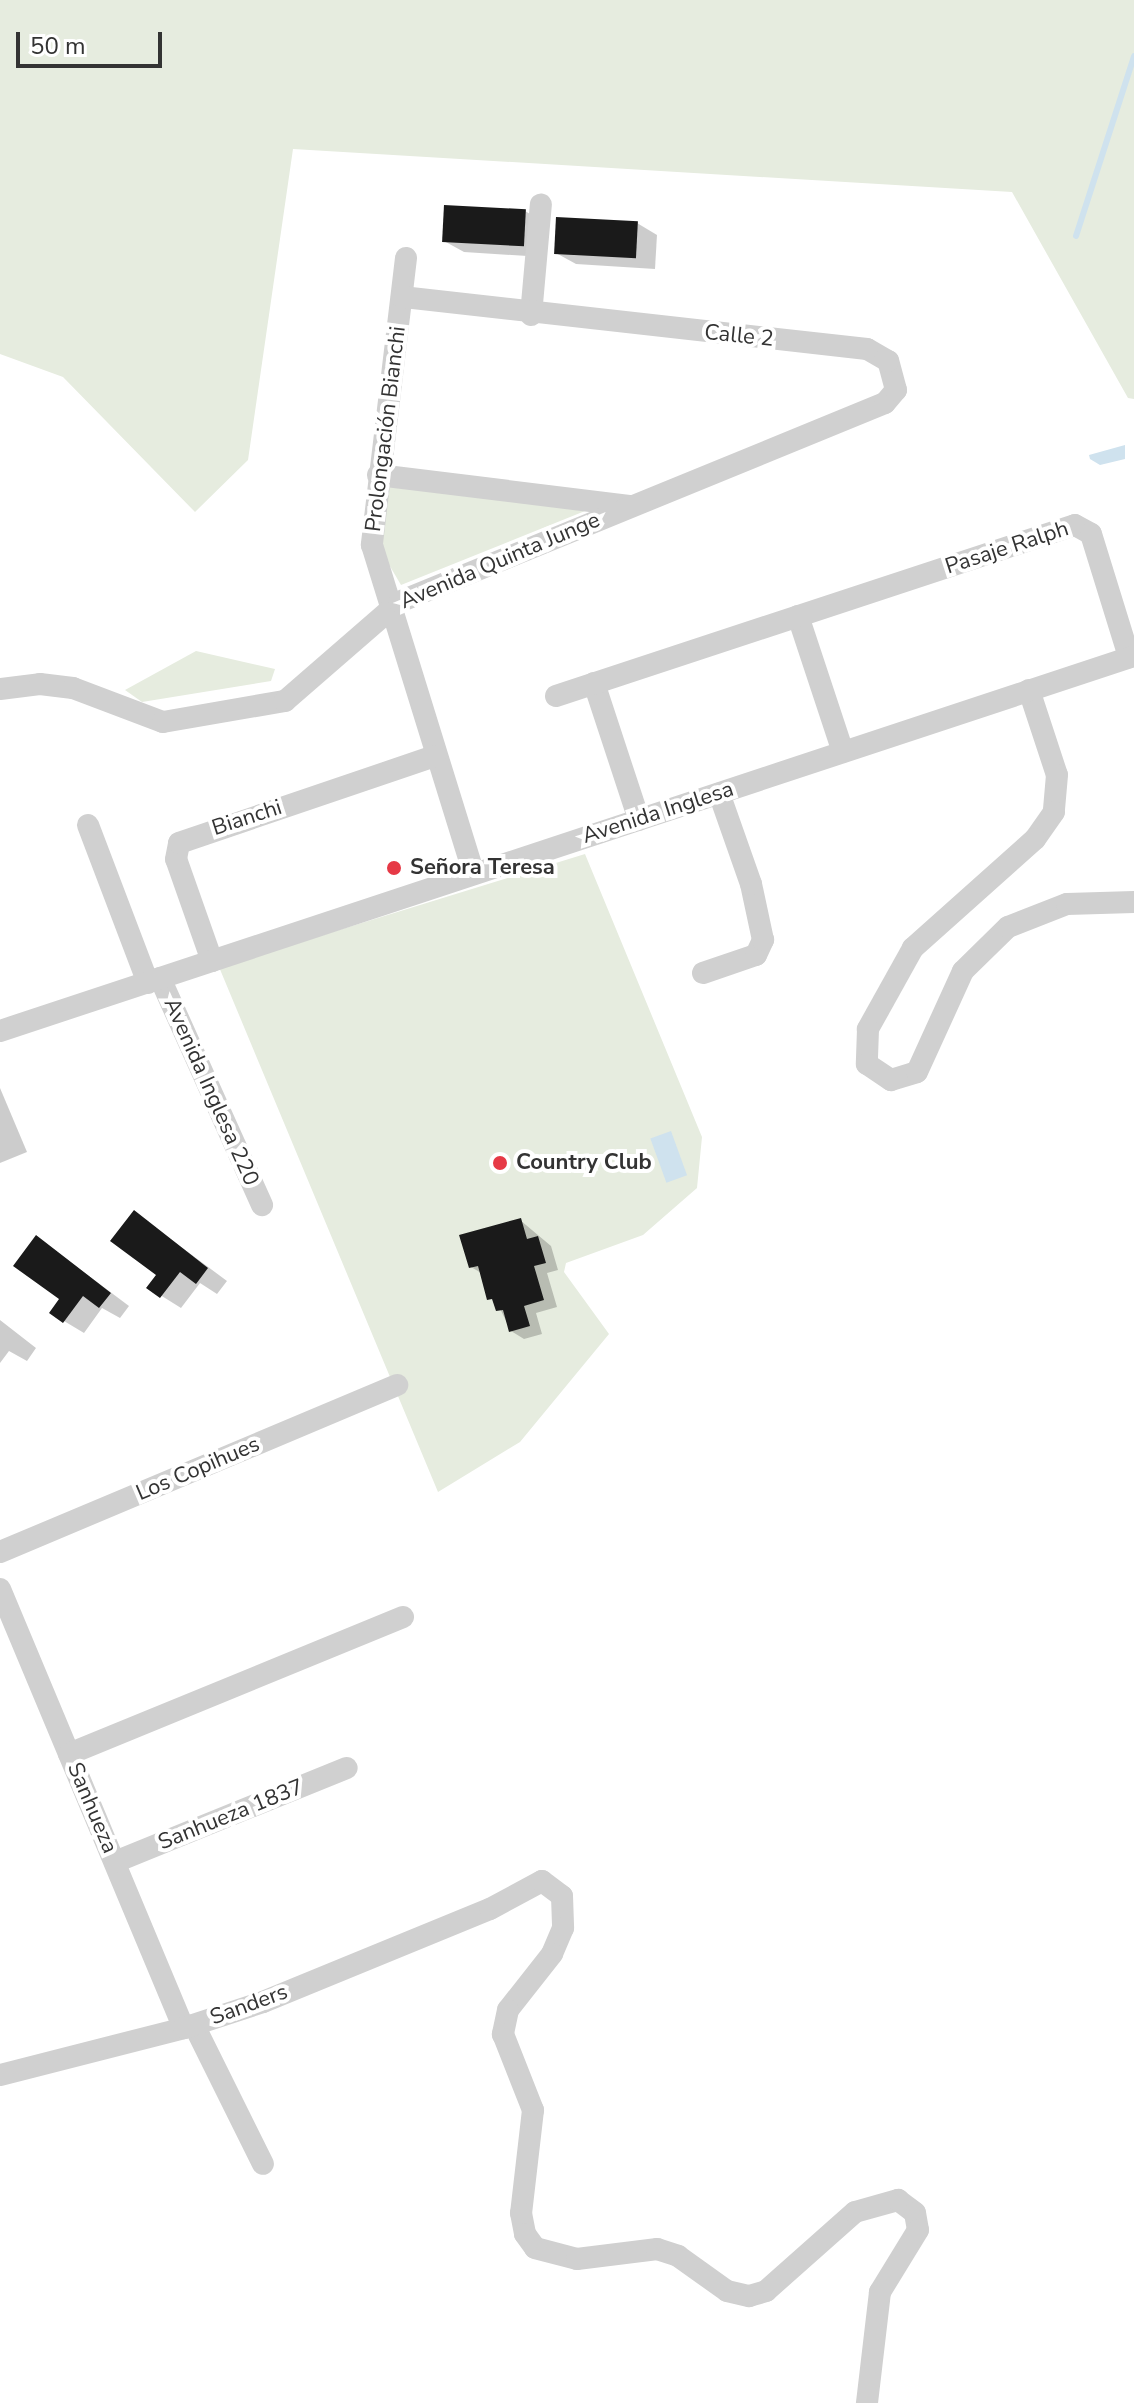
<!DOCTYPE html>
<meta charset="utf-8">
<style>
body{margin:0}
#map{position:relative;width:1134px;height:2403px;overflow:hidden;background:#fff;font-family:"Nunito Sans",sans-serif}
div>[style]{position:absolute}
.green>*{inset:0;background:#e6ecdf}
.water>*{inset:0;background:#cfe2ee;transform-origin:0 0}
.shadow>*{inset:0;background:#0003}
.stream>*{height:6px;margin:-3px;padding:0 3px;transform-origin:3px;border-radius:3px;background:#cfe2ee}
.building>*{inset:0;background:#1a1a1a;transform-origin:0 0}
.minor>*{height:22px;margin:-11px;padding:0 11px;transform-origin:11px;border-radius:11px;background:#d0d0d0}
.dots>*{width:22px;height:22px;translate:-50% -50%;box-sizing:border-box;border:4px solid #fff;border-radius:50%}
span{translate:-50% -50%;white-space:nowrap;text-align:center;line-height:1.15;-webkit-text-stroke:8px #fff;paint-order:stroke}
.street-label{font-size:22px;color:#333}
.poi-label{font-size:22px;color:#333;font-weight:700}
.left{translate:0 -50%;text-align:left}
.scale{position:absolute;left:16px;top:32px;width:146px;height:36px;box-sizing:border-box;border:4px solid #333;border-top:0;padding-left:10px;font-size:24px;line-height:28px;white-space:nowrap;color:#333;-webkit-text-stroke:6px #fff;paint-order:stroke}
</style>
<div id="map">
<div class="green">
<div style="clip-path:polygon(0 0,1134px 0,1134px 399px,1128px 398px,1012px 192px,293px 149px,248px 460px,195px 512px,63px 377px,0 354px)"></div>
<div style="clip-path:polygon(389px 486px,590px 509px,401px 585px,378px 546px)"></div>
<div style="clip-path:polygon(196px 651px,275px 669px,271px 681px,142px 702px,125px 690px)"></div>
<div style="clip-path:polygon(585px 854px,702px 1137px,697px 1188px,643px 1235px,566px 1263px,564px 1272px,609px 1334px,520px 1442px,438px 1492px,219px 967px)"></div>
</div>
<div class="water">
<div style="clip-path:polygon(1125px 445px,1125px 459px,1100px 465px,1090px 459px,1089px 455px)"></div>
<div style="left:671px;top:1131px;width:47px;height:22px;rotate:70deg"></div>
</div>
<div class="shadow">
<div style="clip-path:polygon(525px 211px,545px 223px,543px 257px,464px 252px,444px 241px)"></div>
<div style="clip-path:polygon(637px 223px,657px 235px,655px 269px,576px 264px,556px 253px)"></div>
<div style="clip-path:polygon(0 1088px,27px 1152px,0 1163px)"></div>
<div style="clip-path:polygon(134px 1212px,227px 1281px,217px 1294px,200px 1283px,181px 1308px,149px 1288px,159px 1274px)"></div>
<div style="clip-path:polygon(520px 1220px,551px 1246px,558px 1270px,547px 1273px,557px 1307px,536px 1313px,542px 1334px,524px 1339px,511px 1331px,483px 1274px,471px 1267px)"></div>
<div style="clip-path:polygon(37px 1237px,129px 1306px,120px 1318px,102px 1308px,84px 1333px,64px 1321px,62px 1299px)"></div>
<div style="clip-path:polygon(0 1320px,36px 1348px,27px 1361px,9px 1351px,0 1363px)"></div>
</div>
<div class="stream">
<div style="left:1076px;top:236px;width:189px;rotate:-72.1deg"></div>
</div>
<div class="building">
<div style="left:444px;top:205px;width:82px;height:37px;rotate:3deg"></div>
<div style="left:556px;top:217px;width:82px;height:37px;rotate:3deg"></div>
<div style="clip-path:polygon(134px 1210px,208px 1268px,196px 1284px,180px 1272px,160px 1298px,146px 1288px,156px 1275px,110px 1241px)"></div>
<div style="clip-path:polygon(521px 1218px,527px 1239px,538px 1236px,546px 1263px,534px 1266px,544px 1300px,524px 1306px,530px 1326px,509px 1332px,503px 1310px,496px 1311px,492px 1299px,487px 1300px,478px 1266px,469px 1268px,459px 1235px)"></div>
<div style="clip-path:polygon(36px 1235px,111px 1293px,99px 1308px,83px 1296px,63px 1323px,49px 1313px,59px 1299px,13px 1266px)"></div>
</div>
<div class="minor">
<div style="left:406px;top:258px;width:289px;rotate:96.8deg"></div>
<div style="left:372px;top:545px;width:344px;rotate:72.8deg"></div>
<div style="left:531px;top:315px;width:111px;rotate:-84.9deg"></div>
<div style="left:378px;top:475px;width:255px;rotate:7deg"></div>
<div style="left:798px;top:616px;width:143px;rotate:71.7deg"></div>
<div style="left:594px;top:683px;width:144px;rotate:71.8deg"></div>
<div style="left:0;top:689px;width:40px;rotate:-7.1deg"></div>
<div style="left:40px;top:684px;width:33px;rotate:7deg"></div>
<div style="left:73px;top:688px;width:96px;rotate:20.7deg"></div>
<div style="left:163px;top:722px;width:124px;rotate:-9.8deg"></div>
<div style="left:285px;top:701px;width:151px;rotate:-41deg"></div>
<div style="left:399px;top:602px;width:525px;rotate:-22.27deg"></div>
<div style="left:885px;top:403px;width:17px;rotate:-50deg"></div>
<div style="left:896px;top:390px;width:30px;rotate:-105deg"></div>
<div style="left:888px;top:361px;width:24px;rotate:-150deg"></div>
<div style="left:867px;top:349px;width:468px;rotate:-173.6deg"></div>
<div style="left:1029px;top:690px;width:89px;rotate:71.8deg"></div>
<div style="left:1057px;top:775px;width:37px;rotate:95deg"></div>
<div style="left:1054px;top:812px;width:33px;rotate:125deg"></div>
<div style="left:1035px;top:839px;width:164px;rotate:138.2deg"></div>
<div style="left:913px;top:948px;width:93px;rotate:119.1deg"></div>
<div style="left:868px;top:1029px;width:35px;rotate:92deg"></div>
<div style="left:867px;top:1064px;width:29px;rotate:34deg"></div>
<div style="left:891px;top:1080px;width:27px;rotate:-17deg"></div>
<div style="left:917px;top:1072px;width:111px;rotate:-65.5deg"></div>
<div style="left:963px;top:971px;width:63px;rotate:-44.4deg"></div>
<div style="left:1008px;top:927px;width:63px;rotate:-21.3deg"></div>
<div style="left:1067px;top:904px;width:67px;rotate:-1.7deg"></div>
<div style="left:556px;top:696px;width:546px;rotate:-18.24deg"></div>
<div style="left:1075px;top:525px;width:18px;rotate:29deg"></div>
<div style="left:1091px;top:534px;width:129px;rotate:72.8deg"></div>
<div style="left:88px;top:825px;width:169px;rotate:69.2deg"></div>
<div style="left:212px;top:961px;width:108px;rotate:-109.4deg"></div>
<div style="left:176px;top:859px;width:16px;rotate:-79deg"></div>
<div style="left:179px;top:843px;width:270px;rotate:-18.8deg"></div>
<div style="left:703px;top:973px;width:56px;rotate:-18.8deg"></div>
<div style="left:756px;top:955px;width:17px;rotate:-65deg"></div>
<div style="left:763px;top:940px;width:57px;rotate:-102.1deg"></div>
<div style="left:751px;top:884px;width:96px;rotate:-109.4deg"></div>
<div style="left:160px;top:978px;width:249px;rotate:65.8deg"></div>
<div style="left:0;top:1031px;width:1194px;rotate:-18.3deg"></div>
<div style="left:0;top:1552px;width:431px;rotate:-22.8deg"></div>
<div style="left:0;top:1589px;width:476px;rotate:67.3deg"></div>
<div style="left:69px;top:1754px;width:361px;rotate:-22.3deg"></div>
<div style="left:115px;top:1862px;width:250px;rotate:-22.1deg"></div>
<div style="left:194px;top:2025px;width:155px;rotate:63.6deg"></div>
<div style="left:0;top:2075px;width:190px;rotate:-14.3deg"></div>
<div style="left:184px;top:2028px;width:83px;rotate:-18.2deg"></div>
<div style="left:263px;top:2002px;width:245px;rotate:-22.3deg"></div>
<div style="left:490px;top:1909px;width:59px;rotate:-28.3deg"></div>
<div style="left:542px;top:1881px;width:25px;rotate:37deg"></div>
<div style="left:562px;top:1896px;width:32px;rotate:88deg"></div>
<div style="left:563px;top:1928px;width:28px;rotate:113deg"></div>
<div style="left:552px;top:1954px;width:71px;rotate:128.2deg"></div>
<div style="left:508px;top:2010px;width:25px;rotate:102deg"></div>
<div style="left:503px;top:2034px;width:82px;rotate:68.5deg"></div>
<div style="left:533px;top:2110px;width:104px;rotate:96.6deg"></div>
<div style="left:521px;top:2213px;width:21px;rotate:79deg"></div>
<div style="left:525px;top:2234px;width:17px;rotate:54deg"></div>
<div style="left:535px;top:2248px;width:43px;rotate:14.7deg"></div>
<div style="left:577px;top:2259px;width:81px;rotate:-7.1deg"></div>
<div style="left:657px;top:2249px;width:22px;rotate:18deg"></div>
<div style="left:678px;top:2256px;width:60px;rotate:35.5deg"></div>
<div style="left:727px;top:2291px;width:23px;rotate:13deg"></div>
<div style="left:749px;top:2296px;width:18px;rotate:-16deg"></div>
<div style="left:766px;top:2291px;width:119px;rotate:-41.6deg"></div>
<div style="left:855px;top:2212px;width:45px;rotate:-15.6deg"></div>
<div style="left:898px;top:2200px;width:21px;rotate:37deg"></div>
<div style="left:915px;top:2213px;width:17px;rotate:80deg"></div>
<div style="left:918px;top:2230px;width:73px;rotate:121.5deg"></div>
<div style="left:880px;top:2292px;width:112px;rotate:96.7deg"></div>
</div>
<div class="dots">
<div style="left:394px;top:868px;background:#e63946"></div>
<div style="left:500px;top:1163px;background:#e63946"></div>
</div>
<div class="street-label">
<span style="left:739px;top:336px;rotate:6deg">Calle 2</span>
<span style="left:386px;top:429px;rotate:-83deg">Prolongación Bianchi</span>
<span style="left:1007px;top:548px;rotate:-18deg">Pasaje Ralph</span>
<span style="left:500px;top:561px;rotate:-23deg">Avenida Quinta Junge</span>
<span style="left:658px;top:813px;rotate:-18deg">Avenida Inglesa</span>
<span style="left:247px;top:818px;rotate:-18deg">Bianchi</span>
<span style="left:211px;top:1092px;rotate:66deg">Avenida Inglesa 220</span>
<span style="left:198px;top:1469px;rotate:-23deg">Los Copihues</span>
<span style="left:92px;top:1808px;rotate:67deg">Sanhueza</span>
<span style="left:231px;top:1815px;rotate:-22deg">Sanhueza 1837</span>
<span style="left:249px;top:2005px;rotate:-20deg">Sanders</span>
</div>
<div class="poi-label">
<span class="left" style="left:410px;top:868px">Señora Teresa</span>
<span class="left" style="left:516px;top:1163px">Country Club</span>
</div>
<div class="scale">50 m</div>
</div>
